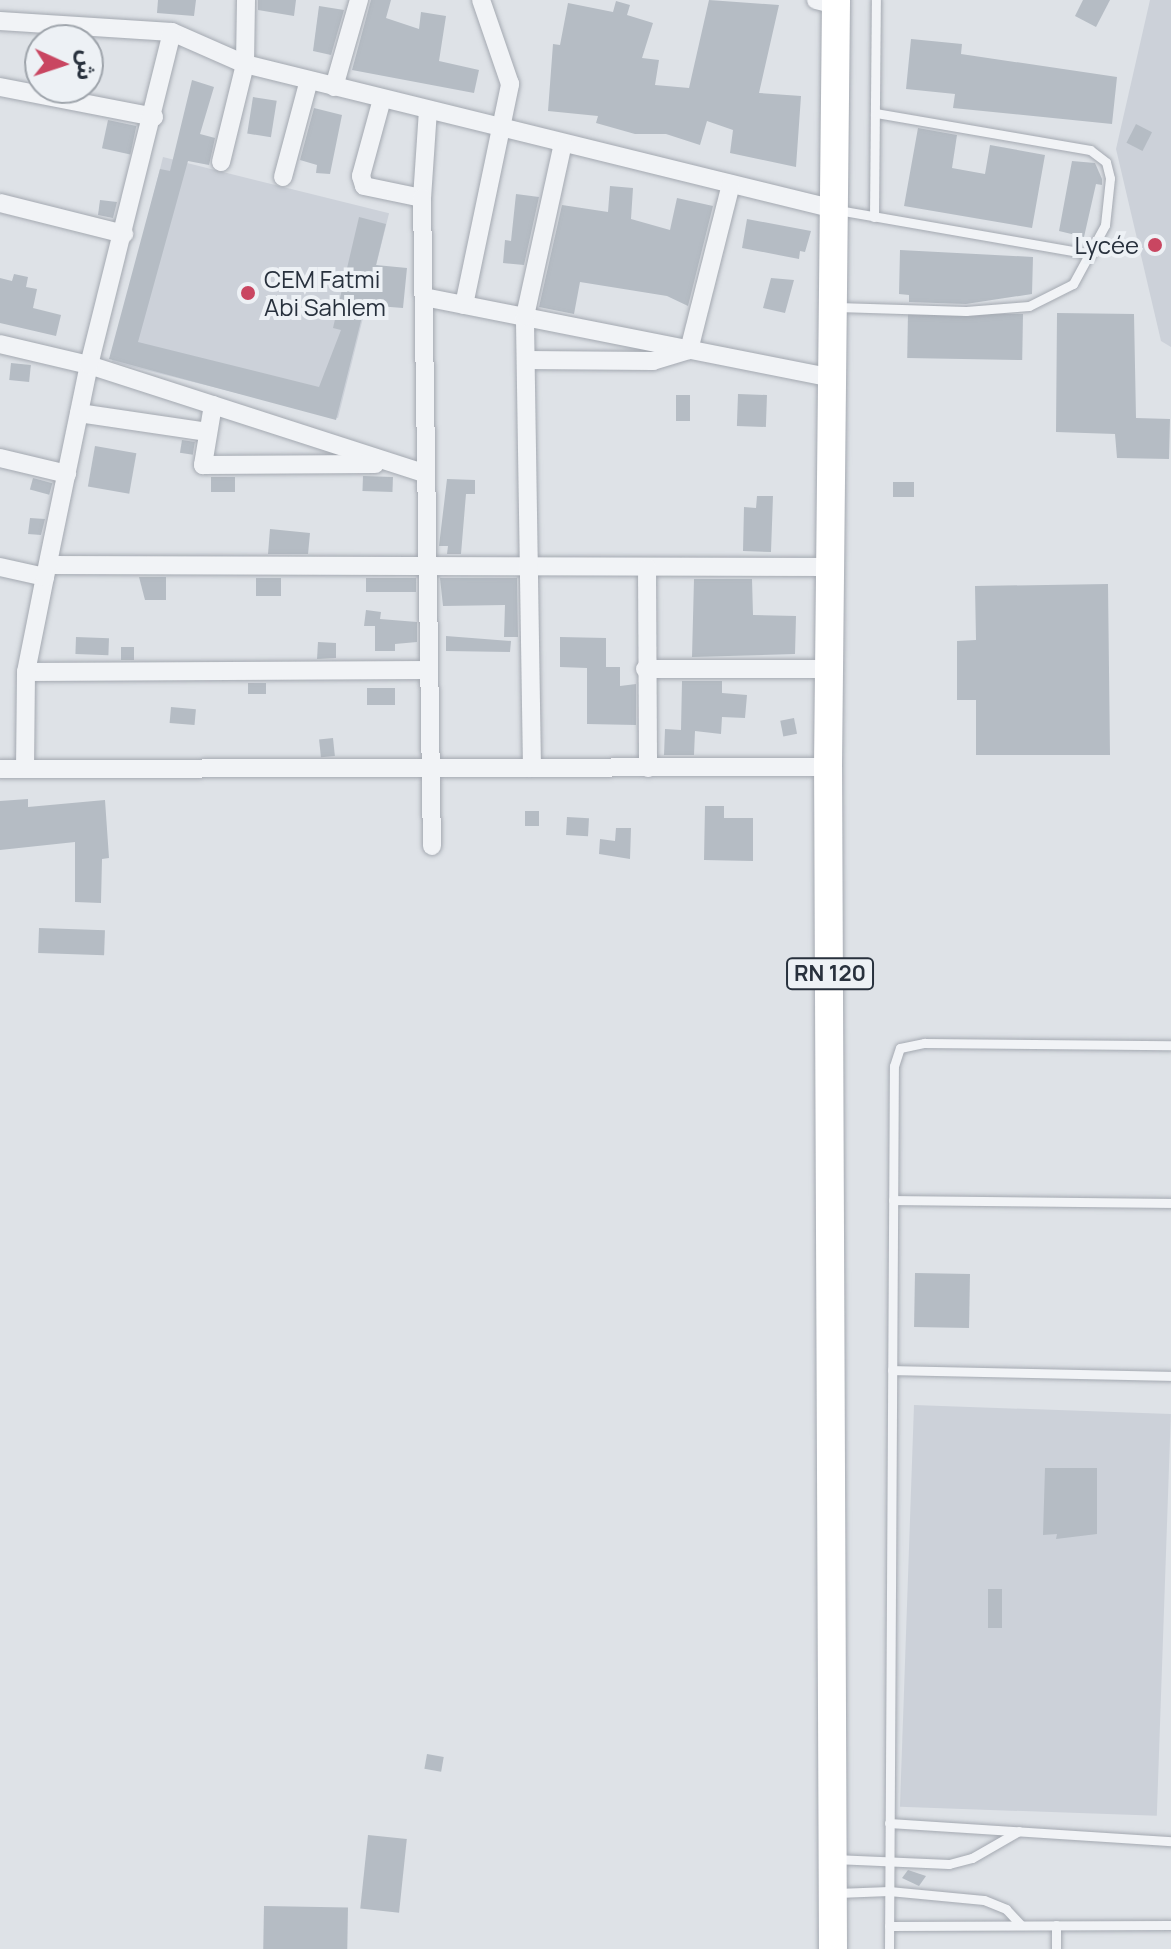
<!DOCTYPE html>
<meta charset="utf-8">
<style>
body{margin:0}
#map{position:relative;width:1171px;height:1949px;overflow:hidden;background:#dee2e7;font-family:Manrope,"Noto Sans Arabic",sans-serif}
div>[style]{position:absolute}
.built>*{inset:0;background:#ccd1d9;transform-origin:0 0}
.building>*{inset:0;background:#b5bcc4;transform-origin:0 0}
.roads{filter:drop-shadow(0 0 2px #a4a9b1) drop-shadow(0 0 2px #a4a9b1)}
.service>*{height:9px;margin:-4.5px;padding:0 4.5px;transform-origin:4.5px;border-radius:4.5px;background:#f1f3f6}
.minor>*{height:18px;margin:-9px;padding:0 9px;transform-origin:9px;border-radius:9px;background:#f1f3f6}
.primary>*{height:28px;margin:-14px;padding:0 14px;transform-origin:14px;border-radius:14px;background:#fff}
.dots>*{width:22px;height:22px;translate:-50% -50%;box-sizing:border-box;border:4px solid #edf1f5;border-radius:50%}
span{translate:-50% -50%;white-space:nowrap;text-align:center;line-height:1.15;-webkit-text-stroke:8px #edf1f5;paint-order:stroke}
.shield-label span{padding:2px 6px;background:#edf1f5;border:2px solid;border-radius:6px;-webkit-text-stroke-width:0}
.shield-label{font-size:22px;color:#28313d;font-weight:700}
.poi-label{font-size:24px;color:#28313d}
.right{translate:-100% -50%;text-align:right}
.left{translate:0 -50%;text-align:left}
.north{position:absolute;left:24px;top:24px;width:80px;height:80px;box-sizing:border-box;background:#edf1f5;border:2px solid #9ea4ab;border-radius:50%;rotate:93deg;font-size:22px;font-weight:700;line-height:32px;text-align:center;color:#28313d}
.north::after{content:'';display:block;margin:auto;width:28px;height:36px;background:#c94661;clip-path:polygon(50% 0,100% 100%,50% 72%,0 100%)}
</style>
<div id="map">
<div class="built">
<div style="clip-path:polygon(1150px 0,1171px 0,1171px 347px,1161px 341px,1116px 149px)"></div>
<div style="left:163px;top:157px;width:233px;height:211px;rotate:14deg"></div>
<div style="left:914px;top:1405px;width:257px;height:402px;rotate:2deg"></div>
</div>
<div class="building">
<div style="clip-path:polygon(158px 0,196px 0,194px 16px,157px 13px)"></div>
<div style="clip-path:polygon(258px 0,296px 0,294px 16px,258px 10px)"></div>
<div style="clip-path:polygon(371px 0,391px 0,386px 18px,419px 29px,421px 12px,446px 16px,439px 61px,479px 70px,474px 93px,352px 70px)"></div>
<div style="clip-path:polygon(709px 0,779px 5px,759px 93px,801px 96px,796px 167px,730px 153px,733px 130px,707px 121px,700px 145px,666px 134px,635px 134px,596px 123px,598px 116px,548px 111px,553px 44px,560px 45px,568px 3px,613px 12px,616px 1px,630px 5px,627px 15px,653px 23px,642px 58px,659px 60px,655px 85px,689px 88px)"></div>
<div style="clip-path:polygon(1083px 0,1110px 0,1096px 27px,1075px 16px)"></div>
<div style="clip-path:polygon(319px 6px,344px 10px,331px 55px,313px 51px)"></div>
<div style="clip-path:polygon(911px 39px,962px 44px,961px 54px,1117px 77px,1112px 124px,953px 108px,955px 94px,906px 89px)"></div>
<div style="clip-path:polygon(192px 80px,214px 87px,200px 134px,215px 138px,209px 165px,188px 161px,138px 342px,319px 387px,341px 330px,333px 328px,359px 217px,386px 224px,376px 265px,407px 268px,403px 308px,365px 305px,336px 420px,109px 359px,160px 169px,170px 171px)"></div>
<div style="left:253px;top:97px;width:24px;height:37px;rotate:9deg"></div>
<div style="clip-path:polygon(314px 108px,342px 115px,330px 174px,316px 173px,317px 165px,300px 160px)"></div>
<div style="left:108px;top:120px;width:29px;height:29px;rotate:12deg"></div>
<div style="left:1136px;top:124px;width:18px;height:21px;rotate:27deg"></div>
<div style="clip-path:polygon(918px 128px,957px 135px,952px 168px,985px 174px,990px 145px,1045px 155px,1032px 228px,904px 206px)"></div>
<div style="clip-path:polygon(1072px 161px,1095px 163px,1102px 179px,1102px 185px,1096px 184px,1084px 237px,1059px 231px)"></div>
<div style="clip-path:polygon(610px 186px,633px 188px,631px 219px,670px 230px,677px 198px,713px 206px,688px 306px,667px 296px,580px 282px,574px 314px,539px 307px,562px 205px,608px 212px)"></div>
<div style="clip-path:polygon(516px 194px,539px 197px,524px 265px,503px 263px,505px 240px,511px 241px)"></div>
<div style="clip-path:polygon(100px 200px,117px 202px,113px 218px,98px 215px)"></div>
<div style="clip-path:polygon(747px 219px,811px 231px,805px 252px,800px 251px,799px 259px,742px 248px)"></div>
<div style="clip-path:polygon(900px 250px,1033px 257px,1032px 294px,966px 304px,909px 302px,909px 295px,899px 294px)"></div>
<div style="clip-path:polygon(14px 274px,28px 277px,26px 287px,37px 289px,33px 308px,61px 315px,56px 336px,0 323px,0 278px,12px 281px)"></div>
<div style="clip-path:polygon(771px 278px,794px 280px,785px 313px,763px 308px)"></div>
<div style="clip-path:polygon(1057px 313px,1134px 314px,1136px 418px,1170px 419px,1169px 459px,1117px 458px,1115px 434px,1056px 432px)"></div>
<div style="left:1023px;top:314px;width:46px;height:115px;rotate:91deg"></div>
<div style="left:11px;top:363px;width:20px;height:17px;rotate:6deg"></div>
<div style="left:738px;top:394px;width:29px;height:32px;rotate:2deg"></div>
<div style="left:676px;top:395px;width:14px;height:26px"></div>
<div style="left:182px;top:440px;width:13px;height:13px;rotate:9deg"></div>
<div style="left:95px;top:446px;width:42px;height:41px;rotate:10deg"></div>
<div style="left:363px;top:476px;width:30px;height:15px;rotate:2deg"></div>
<div style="left:211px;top:477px;width:24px;height:15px"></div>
<div style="left:33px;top:478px;width:20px;height:12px;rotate:15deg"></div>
<div style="clip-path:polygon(447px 479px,475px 480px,475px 494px,466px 494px,461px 554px,447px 554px,448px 546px,439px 546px)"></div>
<div style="left:893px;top:482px;width:21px;height:15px"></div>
<div style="clip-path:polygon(757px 496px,773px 496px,771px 552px,743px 551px,744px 507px,756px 508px)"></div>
<div style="clip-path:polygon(30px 518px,45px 519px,41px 535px,28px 534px)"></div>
<div style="clip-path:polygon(270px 529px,310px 533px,308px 554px,268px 554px)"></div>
<div style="clip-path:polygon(139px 577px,166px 577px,166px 600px,145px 600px)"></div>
<div style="left:256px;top:578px;width:25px;height:18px"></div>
<div style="left:366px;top:578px;width:50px;height:14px"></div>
<div style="clip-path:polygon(440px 578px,517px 578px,518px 637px,504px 637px,505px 605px,443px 606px)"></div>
<div style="clip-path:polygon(694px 579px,752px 579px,753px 615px,796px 616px,795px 654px,692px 657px)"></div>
<div style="clip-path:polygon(1108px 584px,1110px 755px,976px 755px,976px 700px,957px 700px,957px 641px,976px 640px,975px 586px)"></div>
<div style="clip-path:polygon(366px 610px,381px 612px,380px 619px,417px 622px,417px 642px,395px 644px,395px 651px,375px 651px,375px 626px,364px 626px)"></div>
<div style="clip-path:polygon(446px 636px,511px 641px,510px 652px,446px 651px)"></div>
<div style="left:76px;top:637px;width:33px;height:17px;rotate:2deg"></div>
<div style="clip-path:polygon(560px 637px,606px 638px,606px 667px,620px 667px,620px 686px,636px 684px,636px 725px,587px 724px,587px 668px,560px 667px)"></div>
<div style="clip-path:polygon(318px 642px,336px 643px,336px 658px,317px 659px)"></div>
<div style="left:121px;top:647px;width:13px;height:13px"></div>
<div style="clip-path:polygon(682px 681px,722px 681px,722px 693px,747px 695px,745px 718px,722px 717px,721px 734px,695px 731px,694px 755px,664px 755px,665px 729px,681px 730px)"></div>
<div style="left:248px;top:683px;width:18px;height:11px"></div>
<div style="left:367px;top:688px;width:28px;height:17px"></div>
<div style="left:171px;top:707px;width:25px;height:16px;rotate:5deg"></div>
<div style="left:794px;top:718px;width:16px;height:14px;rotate:79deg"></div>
<div style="left:333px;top:738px;width:18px;height:14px;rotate:84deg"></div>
<div style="clip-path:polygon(28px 799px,28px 807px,105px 800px,109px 858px,102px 859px,101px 903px,75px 902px,75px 842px,0 850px,0 801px)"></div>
<div style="clip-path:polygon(705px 806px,724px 806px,724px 818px,753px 818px,753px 861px,704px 860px)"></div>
<div style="left:525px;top:811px;width:14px;height:15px"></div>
<div style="left:567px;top:817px;width:22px;height:18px;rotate:3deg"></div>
<div style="clip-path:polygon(616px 828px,631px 828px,630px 859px,599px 854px,600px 839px,615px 841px)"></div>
<div style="left:39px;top:928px;width:66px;height:25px;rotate:2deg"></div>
<div style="left:915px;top:1273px;width:55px;height:54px;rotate:1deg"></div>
<div style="clip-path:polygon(1045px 1468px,1097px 1468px,1097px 1534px,1056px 1539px,1057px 1534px,1043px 1535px)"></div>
<div style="left:988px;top:1589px;width:14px;height:39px"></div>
<div style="left:427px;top:1754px;width:17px;height:15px;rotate:10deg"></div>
<div style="left:368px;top:1835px;width:39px;height:74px;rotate:6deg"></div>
<div style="clip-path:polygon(908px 1870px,926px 1876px,919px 1886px,902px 1878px)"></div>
<div style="left:264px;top:1906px;width:84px;height:43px;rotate:1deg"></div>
</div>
<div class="roads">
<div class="service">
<div style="left:838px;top:210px;width:257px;rotate:9.9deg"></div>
<div style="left:874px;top:217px;width:217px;rotate:-89.5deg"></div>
<div style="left:837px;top:307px;width:129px;rotate:1.8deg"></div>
<div style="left:966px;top:311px;width:63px;rotate:-4.5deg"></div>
<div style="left:1029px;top:306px;width:49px;rotate:-26.6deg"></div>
<div style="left:1073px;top:284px;width:67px;rotate:-61.5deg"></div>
<div style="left:1105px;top:225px;width:47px;rotate:-83.9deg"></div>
<div style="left:1110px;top:178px;width:16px;rotate:-104deg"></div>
<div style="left:1106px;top:162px;width:20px;rotate:-143deg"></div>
<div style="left:1090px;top:150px;width:218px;rotate:-170.2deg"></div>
<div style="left:893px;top:1200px;width:278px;rotate:0.6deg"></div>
<div style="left:892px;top:1370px;width:279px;rotate:1.2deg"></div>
<div style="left:889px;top:1823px;width:283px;rotate:3.7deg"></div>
<div style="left:834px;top:1859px;width:115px;rotate:2.5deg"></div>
<div style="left:949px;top:1864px;width:24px;rotate:-15deg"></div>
<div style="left:972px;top:1858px;width:54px;rotate:-29.9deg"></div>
<div style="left:837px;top:1893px;width:52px;rotate:-2.2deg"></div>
<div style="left:889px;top:1891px;width:95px;rotate:5.4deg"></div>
<div style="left:984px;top:1900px;width:24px;rotate:22deg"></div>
<div style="left:1006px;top:1909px;width:22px;rotate:47deg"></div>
<div style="left:1056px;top:1925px;width:24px;rotate:90deg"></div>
<div style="left:889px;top:1926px;width:282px;rotate:-0.2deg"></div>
<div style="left:889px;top:1949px;width:883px;rotate:-89.68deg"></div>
<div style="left:894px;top:1066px;width:19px;rotate:-72deg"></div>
<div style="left:900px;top:1048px;width:25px;rotate:-12deg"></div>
<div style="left:924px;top:1043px;width:247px;rotate:0.5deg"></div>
</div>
<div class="minor">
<div style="left:816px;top:0;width:21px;rotate:14deg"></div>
<div style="left:0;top:21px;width:172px;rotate:3.7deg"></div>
<div style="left:172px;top:32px;width:80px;rotate:23.7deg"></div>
<div style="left:245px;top:64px;width:607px;rotate:13.83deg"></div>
<div style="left:0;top:87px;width:157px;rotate:11deg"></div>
<div style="left:334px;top:87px;width:91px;rotate:-74deg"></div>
<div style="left:382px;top:99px;width:80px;rotate:105.3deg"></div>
<div style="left:361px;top:176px;width:10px;rotate:73deg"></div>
<div style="left:364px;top:186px;width:59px;rotate:11.7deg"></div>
<div style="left:428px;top:110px;width:88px;rotate:93.9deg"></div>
<div style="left:422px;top:198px;width:648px;rotate:89.12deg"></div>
<div style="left:221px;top:162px;width:101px;rotate:-76.2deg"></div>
<div style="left:245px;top:64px;width:64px;rotate:-89.1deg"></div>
<div style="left:283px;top:177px;width:100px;rotate:-75deg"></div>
<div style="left:0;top:203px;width:128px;rotate:14deg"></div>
<div style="left:424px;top:297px;width:416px;rotate:11.2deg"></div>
<div style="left:464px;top:305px;width:226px;rotate:-78.2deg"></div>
<div style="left:510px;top:84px;width:89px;rotate:-109deg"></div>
<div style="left:0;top:344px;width:91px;rotate:13.3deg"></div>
<div style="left:89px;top:365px;width:354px;rotate:17.9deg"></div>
<div style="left:526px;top:360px;width:127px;rotate:0.5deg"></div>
<div style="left:653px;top:361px;width:38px;rotate:-17deg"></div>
<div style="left:689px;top:350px;width:171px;rotate:-75.8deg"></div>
<div style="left:213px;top:405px;width:61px;rotate:99.5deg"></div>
<div style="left:203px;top:465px;width:172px;rotate:-0.3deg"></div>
<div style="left:79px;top:413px;width:130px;rotate:8.4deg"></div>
<div style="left:0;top:458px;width:69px;rotate:13.4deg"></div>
<div style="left:48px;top:565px;width:782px;rotate:0.15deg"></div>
<div style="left:0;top:567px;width:46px;rotate:12.5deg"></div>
<div style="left:647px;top:568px;width:200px;rotate:89.7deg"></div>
<div style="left:645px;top:669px;width:184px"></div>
<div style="left:26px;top:672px;width:403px;rotate:-0.3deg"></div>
<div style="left:532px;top:768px;width:452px;rotate:-90.9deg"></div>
<div style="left:525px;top:316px;width:177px;rotate:-77.6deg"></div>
<div style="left:0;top:769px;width:828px;rotate:-0.14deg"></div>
<div style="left:25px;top:769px;width:97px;rotate:-89.4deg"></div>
<div style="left:26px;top:672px;width:97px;rotate:-78.7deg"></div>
<div style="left:45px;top:577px;width:217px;rotate:-78.3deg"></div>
<div style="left:89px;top:365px;width:343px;rotate:-76deg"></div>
</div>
<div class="primary">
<div style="left:833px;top:1949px;width:1182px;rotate:-90.24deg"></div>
<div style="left:828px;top:767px;width:767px;rotate:-89.4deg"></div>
</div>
</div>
<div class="dots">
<div style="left:1155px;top:245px;background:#c94661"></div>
<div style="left:248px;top:293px;background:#c94661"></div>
</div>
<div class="shield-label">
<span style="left:830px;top:974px">RN 120</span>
</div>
<div class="poi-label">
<span class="right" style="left:1139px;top:245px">Lycée</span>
<span class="left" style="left:264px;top:293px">CEM Fatmi<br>Abi Sahlem</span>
</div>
<div class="north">ش</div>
</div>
